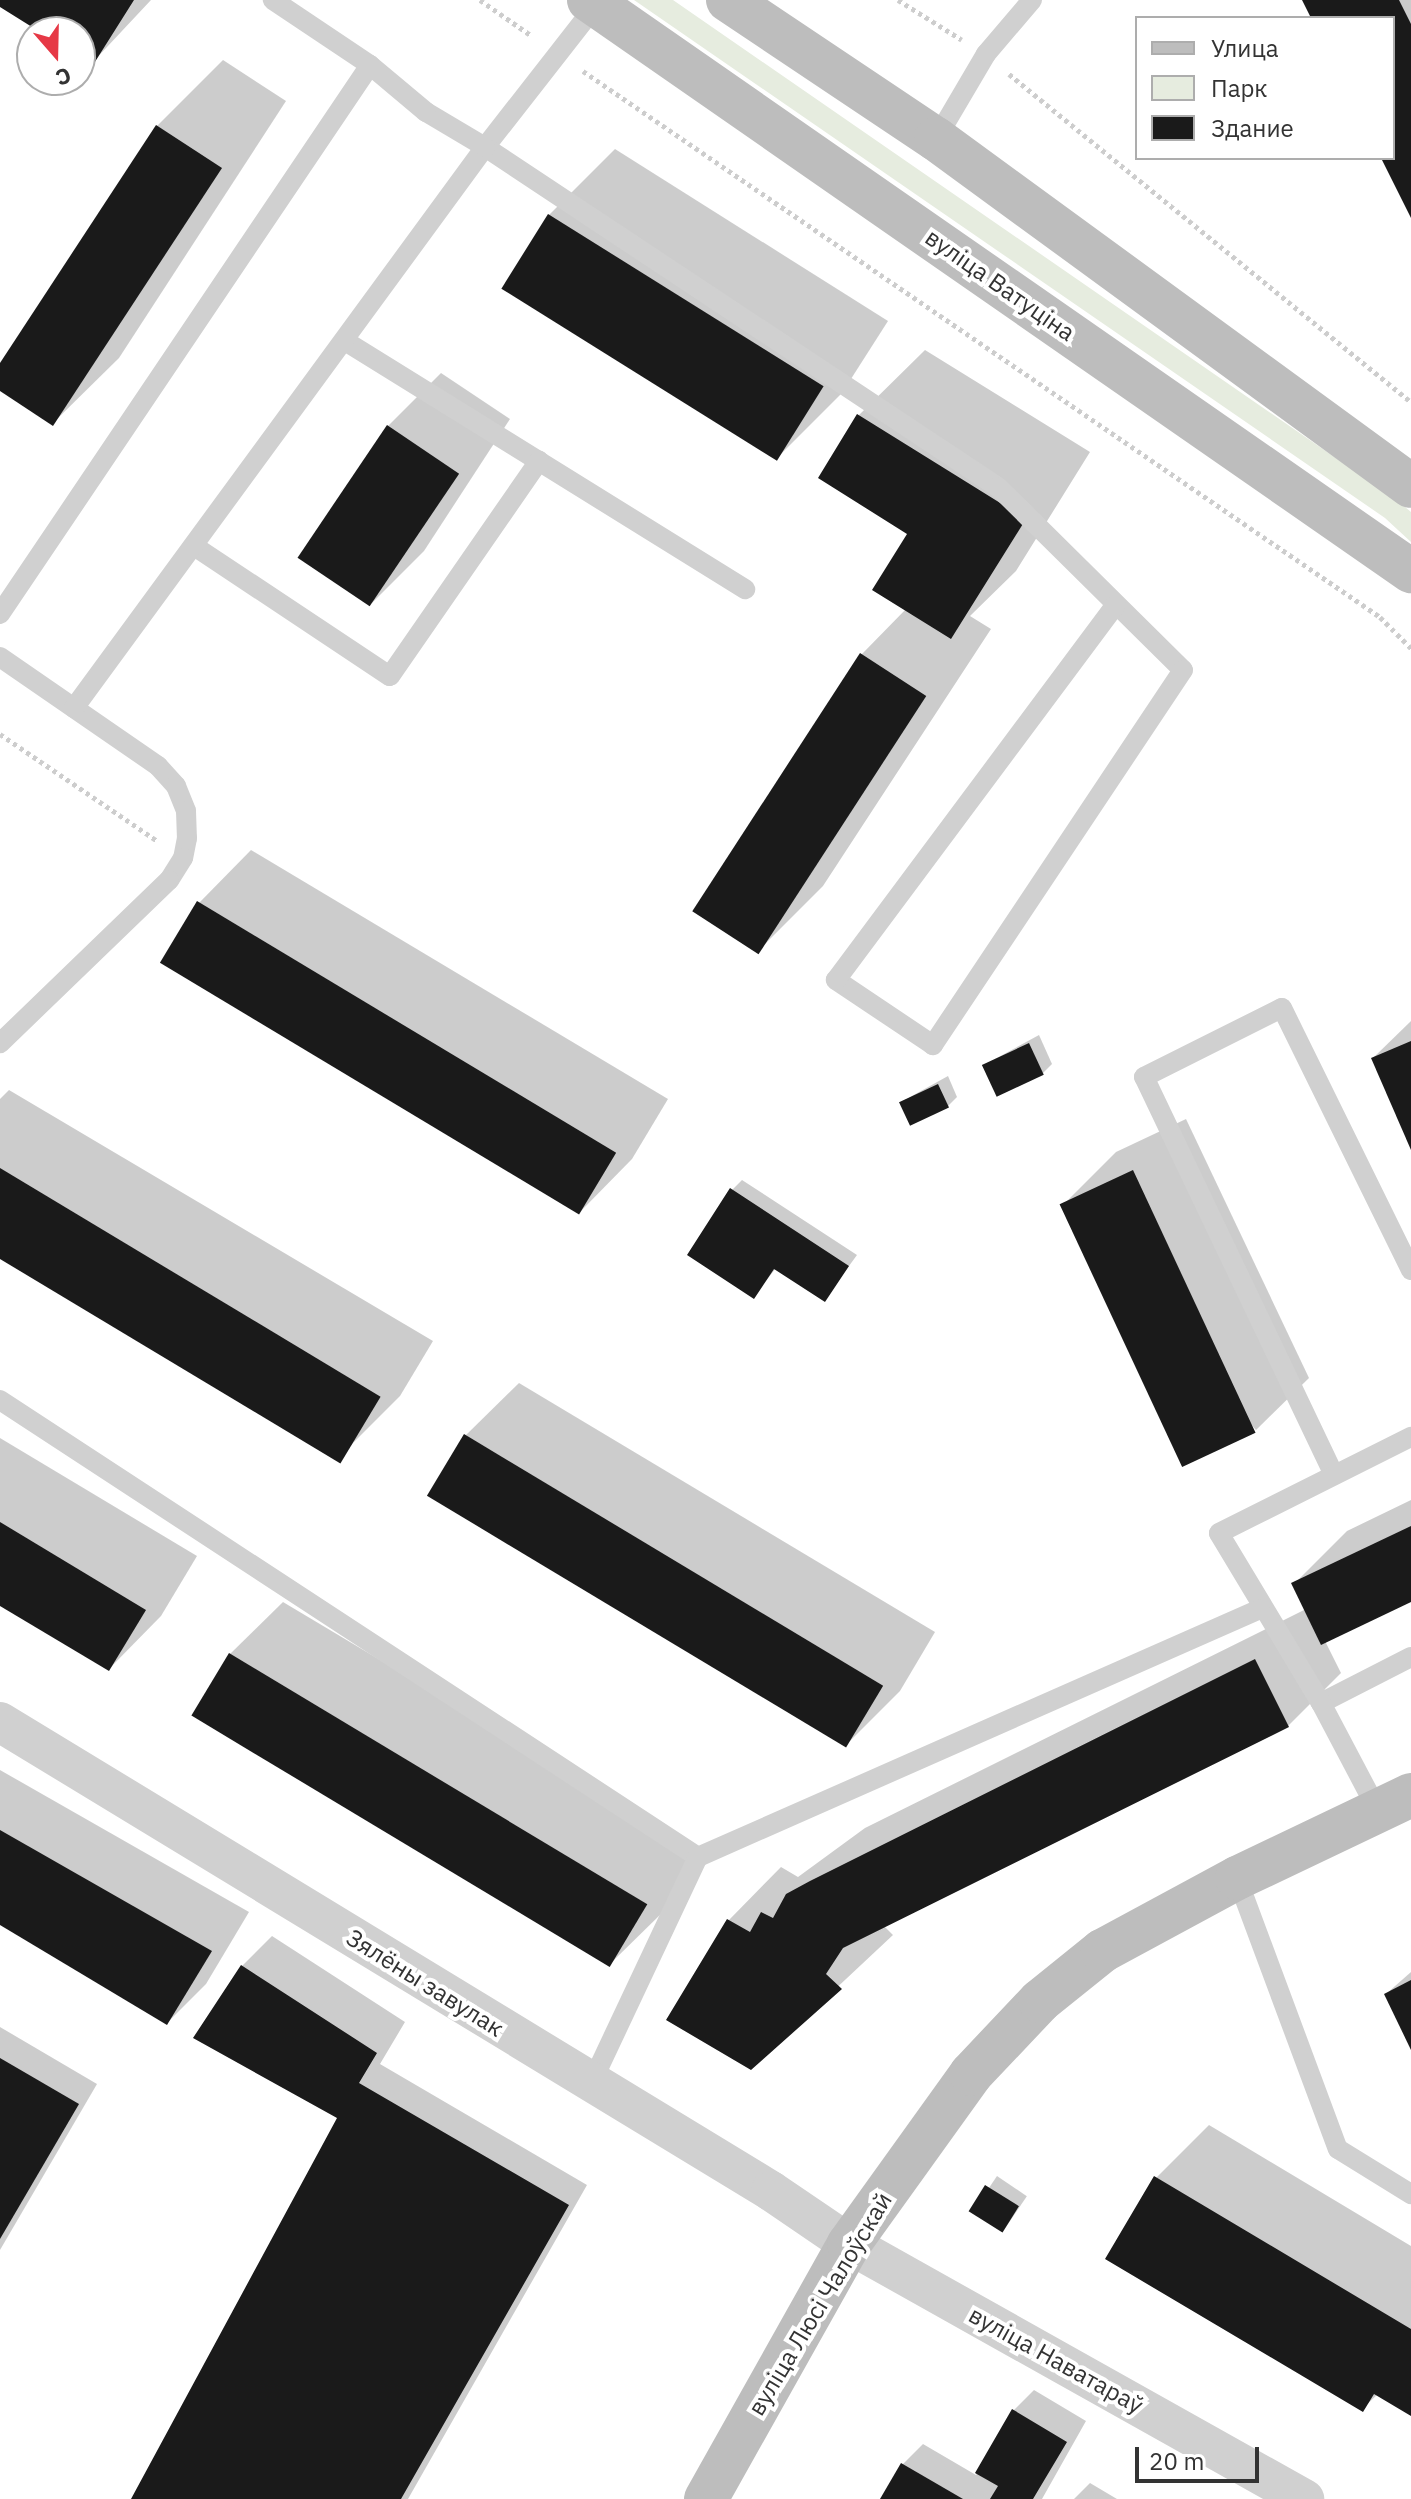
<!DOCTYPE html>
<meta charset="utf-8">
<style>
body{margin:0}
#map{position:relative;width:1411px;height:2499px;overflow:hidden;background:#fff;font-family:"IBM Plex Sans",sans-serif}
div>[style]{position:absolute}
.green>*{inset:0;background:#e6ecdf}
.shadow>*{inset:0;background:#0003;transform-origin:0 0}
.building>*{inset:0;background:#1a1a1a;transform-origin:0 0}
.path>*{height:5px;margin-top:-2.5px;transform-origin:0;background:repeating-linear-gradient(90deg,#cdcdcd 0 4px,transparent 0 8px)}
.lane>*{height:20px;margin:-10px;padding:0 10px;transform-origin:10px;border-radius:10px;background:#d0d0d0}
.street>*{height:40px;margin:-20px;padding:0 20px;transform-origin:20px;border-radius:20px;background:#d0d0d0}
.secondary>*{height:44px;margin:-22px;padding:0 22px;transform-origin:22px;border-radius:22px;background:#bdbdbd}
span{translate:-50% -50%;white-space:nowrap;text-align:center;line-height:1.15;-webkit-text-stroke:8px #fff;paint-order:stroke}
.street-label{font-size:24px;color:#333}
.legend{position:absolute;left:1135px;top:16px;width:260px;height:144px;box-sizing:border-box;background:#fff;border:2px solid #adadad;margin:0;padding:10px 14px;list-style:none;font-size:24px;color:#333}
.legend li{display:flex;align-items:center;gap:16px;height:40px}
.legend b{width:40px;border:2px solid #adadad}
.north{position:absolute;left:16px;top:16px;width:80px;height:80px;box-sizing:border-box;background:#fff;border:2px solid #adadad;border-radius:50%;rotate:160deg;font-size:22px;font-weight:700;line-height:32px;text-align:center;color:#333}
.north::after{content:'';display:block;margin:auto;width:28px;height:36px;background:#e63946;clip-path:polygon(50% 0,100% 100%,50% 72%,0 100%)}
.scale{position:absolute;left:1135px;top:2447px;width:124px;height:36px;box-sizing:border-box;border:4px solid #333;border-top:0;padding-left:10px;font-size:24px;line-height:28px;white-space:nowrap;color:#333;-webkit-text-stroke:6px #fff;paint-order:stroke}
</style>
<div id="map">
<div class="green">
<div style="clip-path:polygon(634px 0,673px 0,1398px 501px,1411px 512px,1411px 542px,1385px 518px)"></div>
</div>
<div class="shadow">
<div style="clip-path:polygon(0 0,151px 0,92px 63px,80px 55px,80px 32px,44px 32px)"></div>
<div style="clip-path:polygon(1304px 0,1411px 0,1411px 214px,1383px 158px,1393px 158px,1393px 18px,1313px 18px)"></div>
<div style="clip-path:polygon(223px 60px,286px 101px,119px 358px,53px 423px,0 389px,0 367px,157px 126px)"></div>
<div style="clip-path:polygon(615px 149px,888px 321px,842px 393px,776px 459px,549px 215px)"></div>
<div style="clip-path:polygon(925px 350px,1090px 452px,1016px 571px,970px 616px,991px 629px,823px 886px,758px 951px,694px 910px,862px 654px,906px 609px,910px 533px,859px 415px)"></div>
<div style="clip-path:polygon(441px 373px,510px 419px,424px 551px,372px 603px,388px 426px)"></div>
<div style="clip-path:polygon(251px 850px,668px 1099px,632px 1159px,580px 1212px,199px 903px)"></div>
<div style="clip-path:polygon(1411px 1021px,1411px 1145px,1373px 1058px)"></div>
<div style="clip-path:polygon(1039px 1035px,1052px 1064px,1043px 1073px,984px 1065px)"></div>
<div style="clip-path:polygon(948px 1076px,957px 1097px,947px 1107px,901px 1102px)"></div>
<div style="clip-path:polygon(9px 1090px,433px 1341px,400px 1396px,347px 1449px,0 1243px,0 1099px)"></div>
<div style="clip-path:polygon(1186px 1119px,1309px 1378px,1256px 1430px,1063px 1205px,1116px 1152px)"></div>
<div style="clip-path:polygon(742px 1180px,857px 1255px,825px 1299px,776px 1268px,754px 1296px,732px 1190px)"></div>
<div style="clip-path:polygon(519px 1383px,935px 1632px,900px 1691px,847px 1744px,466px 1435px)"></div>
<div style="clip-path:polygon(0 1438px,197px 1556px,161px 1616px,109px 1669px,0 1604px)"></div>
<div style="clip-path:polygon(1411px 1500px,1411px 1599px,1325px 1641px,1341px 1673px,1288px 1726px,884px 1926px,893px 1935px,751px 2068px,669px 2020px,729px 1920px,781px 1867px,798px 1877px,865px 1828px,1306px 1609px,1294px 1584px,1347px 1531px)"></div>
<div style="clip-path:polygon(283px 1602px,700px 1851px,664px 1911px,611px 1963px,230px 1654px)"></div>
<div style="clip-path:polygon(0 1770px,249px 1912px,206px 1984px,167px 2023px,0 1923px)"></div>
<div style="clip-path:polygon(272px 1936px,405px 2022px,380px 2064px,587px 2185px,408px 2499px,134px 2499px,348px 2105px,242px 1966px)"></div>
<div style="clip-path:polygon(1411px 1972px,1411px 2045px,1386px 1994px)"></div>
<div style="clip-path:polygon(0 2027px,97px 2084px,0 2250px)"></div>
<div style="clip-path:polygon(1209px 2125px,1411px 2246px,1411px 2414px,1378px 2394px,1362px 2409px,1156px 2178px)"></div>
<div style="left:997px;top:2176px;width:36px;height:44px;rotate:34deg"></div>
<div style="clip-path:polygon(1034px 2390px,1086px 2421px,1042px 2499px,882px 2499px,903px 2464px,923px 2444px,976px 2475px,1014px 2410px)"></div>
<div style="clip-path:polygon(1090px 2483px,1117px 2499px,1074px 2499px)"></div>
</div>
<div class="building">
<div style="clip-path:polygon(0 0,134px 0,93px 65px,80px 57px,80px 32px,40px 32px,0 7px)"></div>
<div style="clip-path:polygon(1302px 0,1399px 0,1411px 24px,1411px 218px,1381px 158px,1393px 158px,1393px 18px,1311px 18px)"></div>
<div style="clip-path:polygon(156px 125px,222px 168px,53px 426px,0 391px,0 363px)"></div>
<div style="left:548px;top:214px;width:325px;height:88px;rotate:32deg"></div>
<div style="clip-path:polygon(857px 414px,1026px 519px,951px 639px,872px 590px,907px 534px,818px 478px)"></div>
<div style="left:387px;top:425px;width:87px;height:160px;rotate:34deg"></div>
<div style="left:860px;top:653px;width:79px;height:308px;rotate:33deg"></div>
<div style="left:197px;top:901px;width:489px;height:72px;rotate:31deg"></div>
<div style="clip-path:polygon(1411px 1041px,1411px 1150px,1371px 1058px)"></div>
<div style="left:1029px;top:1043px;width:35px;height:52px;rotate:65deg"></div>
<div style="left:938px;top:1084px;width:26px;height:43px;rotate:65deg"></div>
<div style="left:0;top:1168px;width:444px;height:78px;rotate:31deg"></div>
<div style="left:1133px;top:1170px;width:290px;height:81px;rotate:65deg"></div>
<div style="clip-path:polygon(730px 1188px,849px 1266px,825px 1302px,774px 1269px,754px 1299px,687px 1255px)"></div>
<div style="left:464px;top:1434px;width:489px;height:72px;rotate:31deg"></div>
<div style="clip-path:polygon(0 1522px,146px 1610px,109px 1671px,0 1606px)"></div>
<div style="clip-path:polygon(1411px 1526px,1411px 1602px,1321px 1645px,1291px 1583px)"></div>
<div style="left:229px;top:1653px;width:488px;height:73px;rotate:31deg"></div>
<div style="clip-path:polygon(1255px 1659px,1289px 1727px,843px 1948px,826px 1974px,842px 1989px,751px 2070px,666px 2020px,727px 1919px,750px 1932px,761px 1912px,773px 1918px,786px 1894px,810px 1881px)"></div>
<div style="clip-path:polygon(0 1830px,212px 1951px,167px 2025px,0 1925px)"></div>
<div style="clip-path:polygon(241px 1965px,377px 2053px,359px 2083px,569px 2205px,401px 2499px,131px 2499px,337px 2118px,193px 2038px)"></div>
<div style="clip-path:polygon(1411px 1980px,1411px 2050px,1384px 1994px)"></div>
<div style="clip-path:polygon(0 2058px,79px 2104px,0 2239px)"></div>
<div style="clip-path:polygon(1154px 2176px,1411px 2329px,1411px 2416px,1374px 2394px,1363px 2412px,1105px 2259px)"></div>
<div style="left:985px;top:2185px;width:40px;height:31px;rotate:32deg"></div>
<div style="clip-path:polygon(1012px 2409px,1067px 2442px,1033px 2499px,990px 2499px,998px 2486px,975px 2473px)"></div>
<div style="clip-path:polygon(901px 2463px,963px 2499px,880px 2499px)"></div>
</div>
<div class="path">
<div style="left:480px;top:0;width:63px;rotate:34.7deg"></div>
<div style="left:898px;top:0;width:75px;rotate:32deg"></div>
<div style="left:583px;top:71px;width:966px;rotate:34.41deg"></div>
<div style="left:1380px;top:617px;width:44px;rotate:45deg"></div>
<div style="left:1009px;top:74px;width:519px;rotate:39.21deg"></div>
<div style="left:0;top:734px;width:189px;rotate:34.2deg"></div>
</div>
<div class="lane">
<div style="left:596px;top:5px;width:180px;rotate:128deg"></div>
<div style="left:485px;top:147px;width:615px;rotate:33.54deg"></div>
<div style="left:998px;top:487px;width:260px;rotate:44.7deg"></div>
<div style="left:1183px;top:670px;width:451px;rotate:123.7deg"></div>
<div style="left:933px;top:1045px;width:117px;rotate:-146.2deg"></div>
<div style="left:836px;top:980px;width:468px;rotate:-53.3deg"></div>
<div style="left:936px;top:139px;width:99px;rotate:-59.5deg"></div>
<div style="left:986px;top:54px;width:71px;rotate:-49.6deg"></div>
<div style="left:345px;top:341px;width:471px;rotate:31.8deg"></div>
<div style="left:194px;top:546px;width:235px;rotate:33.6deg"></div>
<div style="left:390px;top:676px;width:262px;rotate:-55.3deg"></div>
<div style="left:0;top:614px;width:662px;rotate:-56.02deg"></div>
<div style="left:0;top:657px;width:192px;rotate:34.6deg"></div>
<div style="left:158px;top:766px;width:27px;rotate:48deg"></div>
<div style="left:176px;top:786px;width:27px;rotate:68deg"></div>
<div style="left:186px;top:811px;width:27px;rotate:88deg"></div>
<div style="left:187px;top:838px;width:20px;rotate:101deg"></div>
<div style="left:183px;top:858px;width:26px;rotate:122deg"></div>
<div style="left:169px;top:880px;width:235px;rotate:136deg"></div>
<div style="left:74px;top:708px;width:695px;rotate:-53.77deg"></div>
<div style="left:485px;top:147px;width:69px;rotate:-149.3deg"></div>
<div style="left:426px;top:112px;width:73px;rotate:-140deg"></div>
<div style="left:370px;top:65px;width:117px;rotate:-146.2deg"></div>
<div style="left:0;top:1400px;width:834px;rotate:33.21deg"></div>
<div style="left:1334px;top:1475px;width:441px;rotate:-115.5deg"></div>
<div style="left:1144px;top:1077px;width:154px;rotate:-26.6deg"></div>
<div style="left:1282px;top:1008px;width:292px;rotate:63.8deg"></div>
<div style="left:1321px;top:1703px;width:101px;rotate:-27.1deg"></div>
<div style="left:1378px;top:1811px;width:122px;rotate:-117.8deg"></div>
<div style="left:1321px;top:1703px;width:198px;rotate:-121deg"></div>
<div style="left:1219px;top:1533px;width:215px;rotate:-26.6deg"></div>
<div style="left:1237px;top:1878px;width:289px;rotate:69.6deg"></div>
<div style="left:1338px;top:2149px;width:86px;rotate:31.7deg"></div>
<div style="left:591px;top:2084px;width:251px;rotate:-64.8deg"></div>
<div style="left:698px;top:1857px;width:614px;rotate:-23.81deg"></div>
</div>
<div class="street">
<div style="left:0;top:1722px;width:902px;rotate:31.31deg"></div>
<div style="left:771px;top:2191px;width:94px;rotate:34.2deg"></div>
<div style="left:849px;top:2244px;width:522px;rotate:29.27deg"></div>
</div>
<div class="secondary">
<div style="left:589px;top:0;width:1001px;rotate:34.79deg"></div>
<div style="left:728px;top:0;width:250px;rotate:33.8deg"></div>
<div style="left:936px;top:139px;width:588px;rotate:36.15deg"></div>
<div style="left:706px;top:2499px;width:292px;rotate:-60.7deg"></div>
<div style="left:849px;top:2244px;width:209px;rotate:-54.3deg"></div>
<div style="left:971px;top:2074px;width:100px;rotate:-46.6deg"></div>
<div style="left:1040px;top:2001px;width:80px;rotate:-38.9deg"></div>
<div style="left:1102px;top:1951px;width:153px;rotate:-28.4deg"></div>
<div style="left:1237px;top:1878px;width:193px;rotate:-25.5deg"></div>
</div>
<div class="street-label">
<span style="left:1000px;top:285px;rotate:35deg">вуліца Ватуціна</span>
<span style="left:425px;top:1983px;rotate:32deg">Зялёны завулак</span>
<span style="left:820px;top:2304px;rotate:-59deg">вуліца Люсі Чалоўскай</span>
<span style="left:1056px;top:2360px;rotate:29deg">вуліца Наватараў</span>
</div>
<ul class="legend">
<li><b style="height:10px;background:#bdbdbd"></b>Улица</li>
<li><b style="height:22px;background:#e6ecdf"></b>Парк</li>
<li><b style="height:22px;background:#1a1a1a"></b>Здание</li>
</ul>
<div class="north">С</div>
<div class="scale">20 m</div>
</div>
